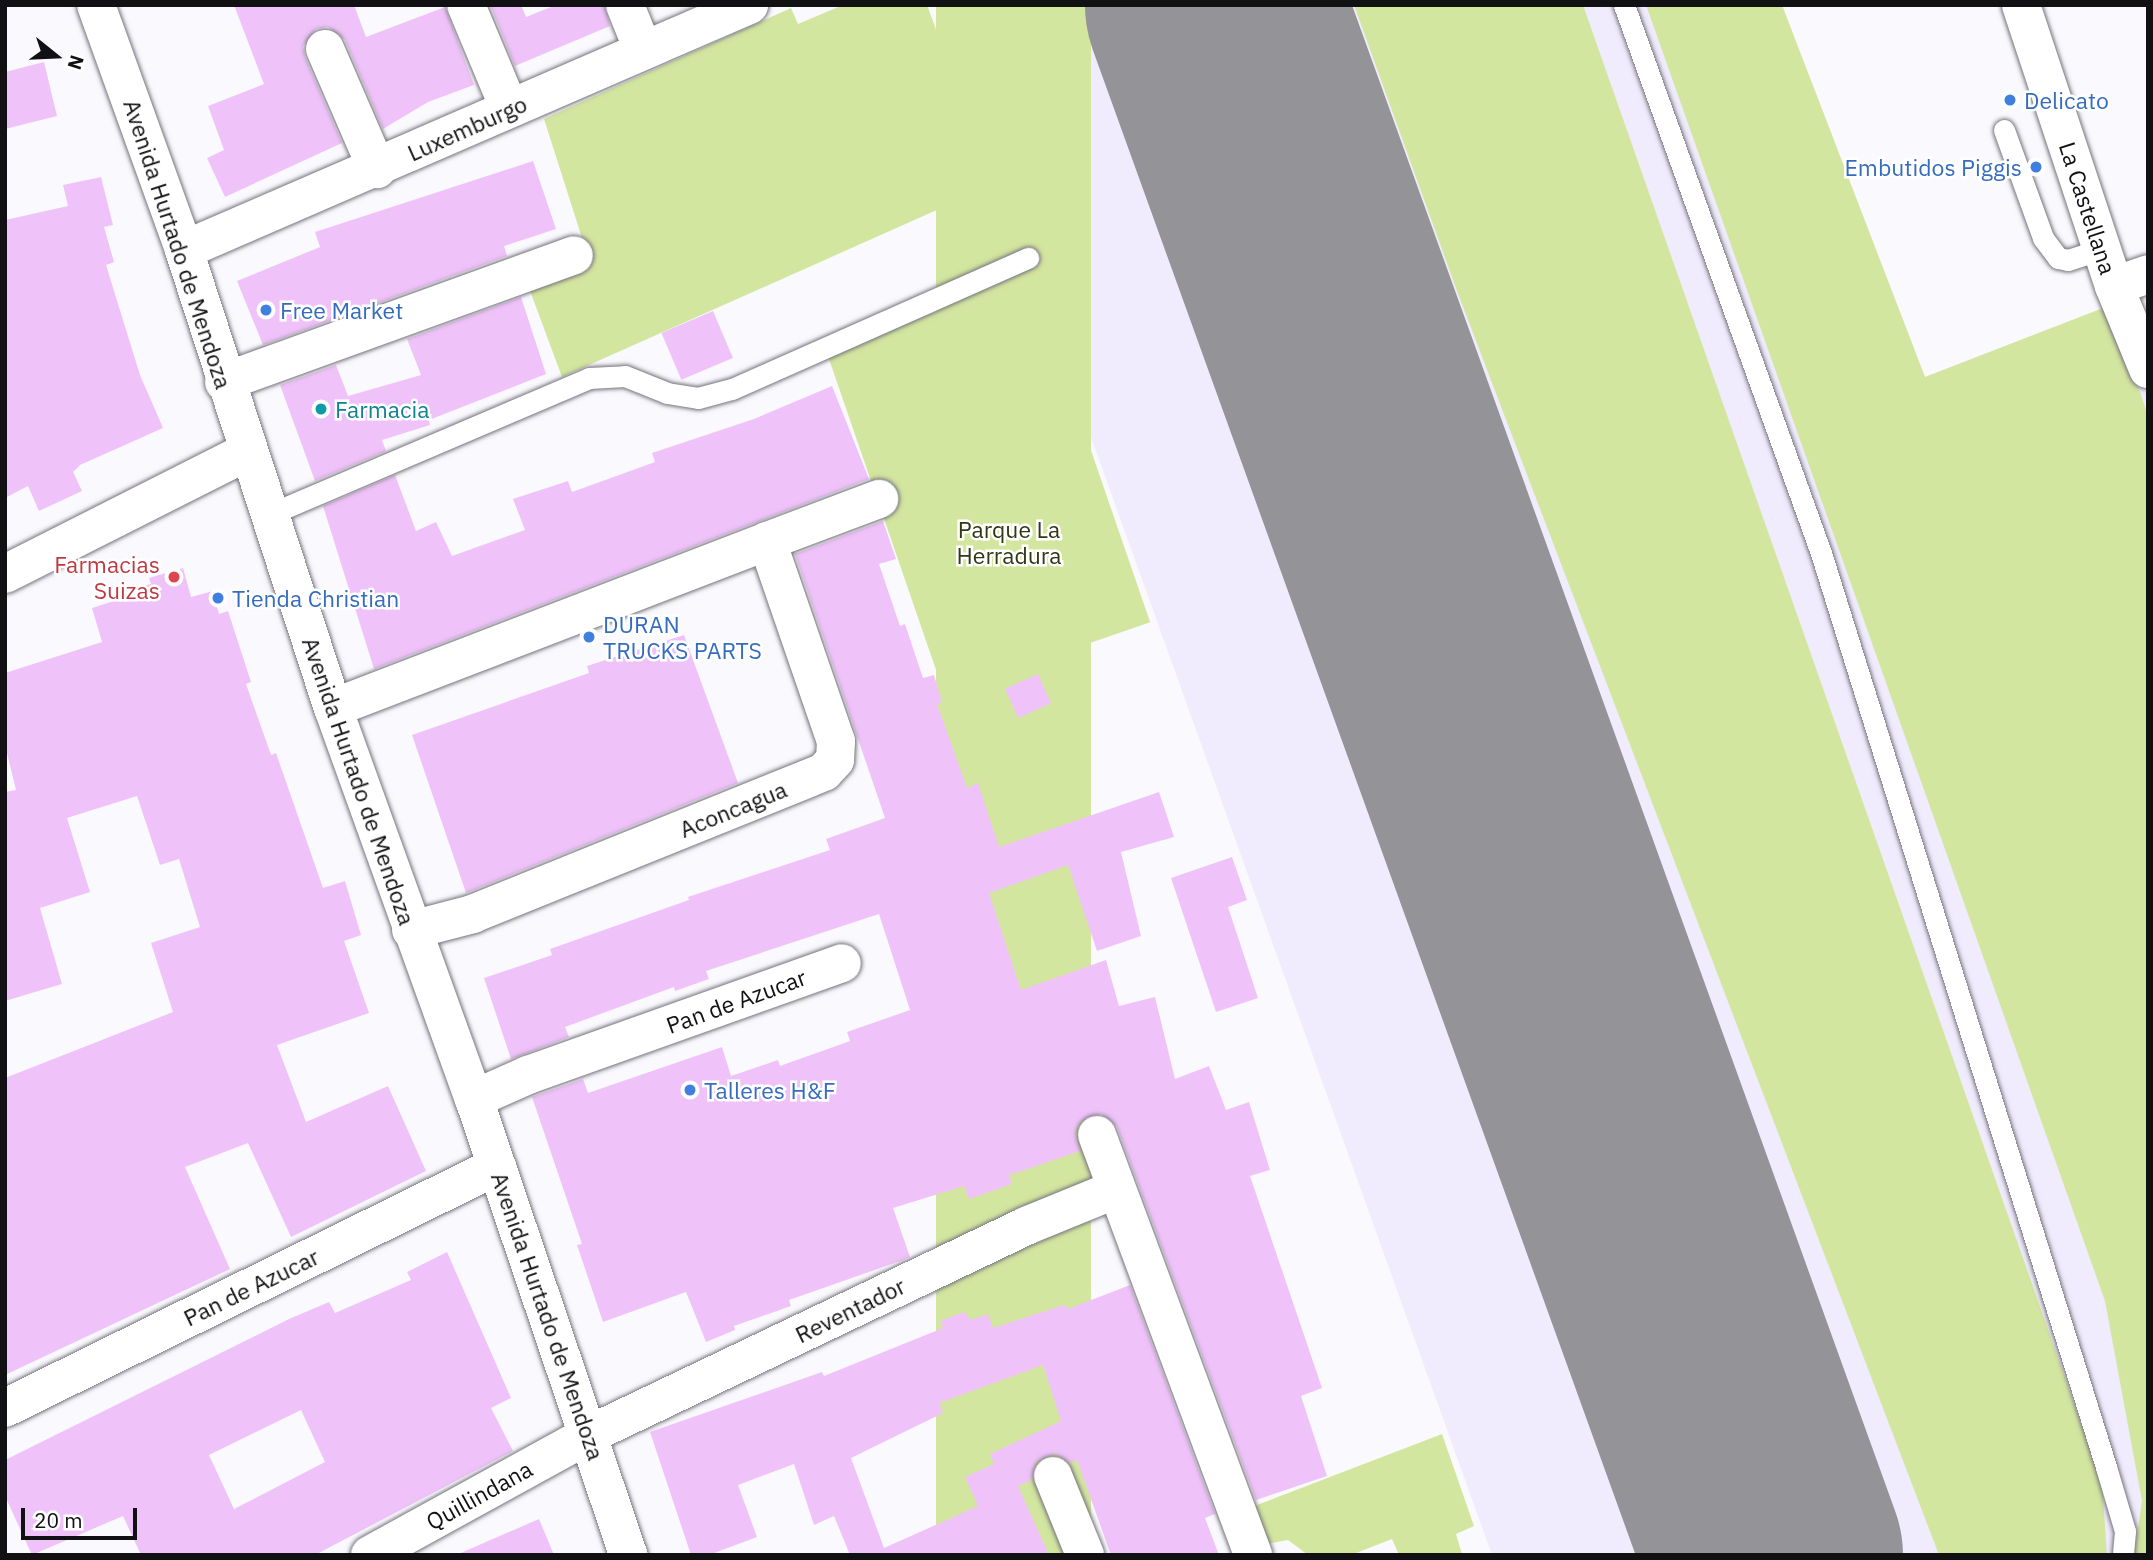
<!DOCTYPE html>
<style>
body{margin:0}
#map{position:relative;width:2153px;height:1560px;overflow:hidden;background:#faf9fe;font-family:"IBM Plex Sans",sans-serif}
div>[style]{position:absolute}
.built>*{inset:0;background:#f0ebfd}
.green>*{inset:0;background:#d3e6a0;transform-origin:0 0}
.taxiway>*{height:103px;margin:-51.5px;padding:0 51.5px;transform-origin:51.5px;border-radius:51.5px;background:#949397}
.runway>*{height:259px;margin:-129.5px;padding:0 129.5px;transform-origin:129.5px;border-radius:129.5px;background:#949397}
.building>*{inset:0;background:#efc3f9;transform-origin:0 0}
.roads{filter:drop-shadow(0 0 2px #76737c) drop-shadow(0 0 2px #76737c)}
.service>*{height:21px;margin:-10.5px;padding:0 10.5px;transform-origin:10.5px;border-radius:10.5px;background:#fff}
.minor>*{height:38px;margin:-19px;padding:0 19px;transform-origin:19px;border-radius:19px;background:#fff}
.secondary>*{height:38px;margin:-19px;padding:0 19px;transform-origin:19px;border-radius:19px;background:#fff}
.dots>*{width:19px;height:19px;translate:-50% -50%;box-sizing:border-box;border:4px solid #fff;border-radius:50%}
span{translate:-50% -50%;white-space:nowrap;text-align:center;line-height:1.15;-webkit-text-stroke:5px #fff;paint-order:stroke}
.shop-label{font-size:23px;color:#366cbe}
.left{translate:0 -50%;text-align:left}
.right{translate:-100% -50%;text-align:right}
.street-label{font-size:23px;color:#111114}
.culture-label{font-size:23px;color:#0d838f}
.park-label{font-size:23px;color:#2f3714}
.health-label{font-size:23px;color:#be3a42}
.frame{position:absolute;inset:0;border:7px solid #111114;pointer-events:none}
.north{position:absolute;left:21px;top:21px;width:70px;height:70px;-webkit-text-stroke:5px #fff;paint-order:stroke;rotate:108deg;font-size:19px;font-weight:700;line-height:28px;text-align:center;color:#111114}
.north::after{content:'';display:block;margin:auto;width:24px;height:32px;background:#111114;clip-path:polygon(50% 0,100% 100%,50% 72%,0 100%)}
.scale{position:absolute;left:21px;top:1508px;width:116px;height:32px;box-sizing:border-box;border:4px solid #111114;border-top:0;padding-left:9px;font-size:21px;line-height:24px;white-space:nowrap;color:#111114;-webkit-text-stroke:5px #fff;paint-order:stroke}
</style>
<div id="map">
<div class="built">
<div style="clip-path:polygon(936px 5px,1782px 5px,1925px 377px,2111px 305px,2148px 398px,2148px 1555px,1492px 1555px)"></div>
</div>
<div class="green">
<div style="clip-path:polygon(843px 5px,927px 5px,993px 185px,562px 377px,529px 288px,589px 260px,544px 119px,791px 8px,798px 24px)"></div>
<div style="left:936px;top:5px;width:155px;height:1647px"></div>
<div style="clip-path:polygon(1354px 5px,1583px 5px,2102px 1483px,2107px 1555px,1939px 1555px,1457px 291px)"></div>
<div style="clip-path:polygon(1646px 5px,1782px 5px,1925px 377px,2111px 305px,2148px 416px,2148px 1555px,2134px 1555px,2142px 1501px,2105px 1301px)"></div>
<div style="left:1032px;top:279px;width:363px;height:218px;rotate:71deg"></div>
<div style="clip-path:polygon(1442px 1434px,1474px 1526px,1456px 1534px,1462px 1554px,1399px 1555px,1392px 1539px,1351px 1555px,1308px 1555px,1288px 1540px,1266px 1544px,1252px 1507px)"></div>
</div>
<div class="taxiway">
<div style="left:1758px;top:1519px;width:97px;rotate:21.8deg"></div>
</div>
<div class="runway">
<div style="left:1214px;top:5px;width:1648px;rotate:70.17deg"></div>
</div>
<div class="building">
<div style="clip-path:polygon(234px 5px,354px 5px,366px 37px,445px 7px,474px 85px,428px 102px,383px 129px,345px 40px,328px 27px,316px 29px,303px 46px,305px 57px,342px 143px,225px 197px,207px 158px,224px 150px,208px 106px,264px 84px)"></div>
<div style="clip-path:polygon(490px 5px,521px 5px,526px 17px,556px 5px,604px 5px,610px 26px,515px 66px)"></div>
<div style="clip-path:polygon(44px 62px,57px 116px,5px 129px,5px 72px)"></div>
<div style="clip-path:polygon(533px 161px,556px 229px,504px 246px,507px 256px,263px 345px,237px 281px,320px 247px,315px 232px)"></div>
<div style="clip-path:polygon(101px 177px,113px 225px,104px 227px,114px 262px,106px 265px,140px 375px,163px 428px,80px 465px,73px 472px,82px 491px,39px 511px,28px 486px,5px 498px,5px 220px,68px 206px,63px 185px)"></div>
<div style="clip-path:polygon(521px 297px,546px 374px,429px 420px,430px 425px,382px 440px,386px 451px,315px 481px,280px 385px,336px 365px,348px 396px,421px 375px,407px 339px)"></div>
<div style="left:713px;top:311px;width:51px;height:56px;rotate:67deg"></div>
<div style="clip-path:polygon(832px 386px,869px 479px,374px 669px,323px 506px,395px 475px,416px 531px,436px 522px,452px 556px,525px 530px,513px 499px,568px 481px,572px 492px,655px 462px,652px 453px,754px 419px)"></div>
<div style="clip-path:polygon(883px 521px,896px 559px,879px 564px,900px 626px,905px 624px,923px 678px,934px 675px,942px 702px,937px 704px,967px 788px,978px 783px,999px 847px,1159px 792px,1174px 837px,1121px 852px,1141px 936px,1097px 951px,1068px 865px,989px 893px,1021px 990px,1106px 960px,1119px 1006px,1155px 997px,1175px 1079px,1209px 1066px,1226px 1110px,1249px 1102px,1270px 1170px,1250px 1176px,1322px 1388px,1301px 1396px,1327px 1476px,1256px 1500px,1117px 1127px,1101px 1114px,1080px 1122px,1075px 1132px,1080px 1151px,1009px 1175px,1012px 1184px,969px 1199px,964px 1186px,893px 1208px,910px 1257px,903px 1260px,789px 1300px,791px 1306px,734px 1326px,735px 1330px,706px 1342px,686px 1292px,603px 1322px,577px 1245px,582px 1244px,532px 1097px,583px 1079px,588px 1093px,722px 1047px,731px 1076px,778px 1060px,780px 1066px,850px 1041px,847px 1032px,910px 1010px,879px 914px,706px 971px,709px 979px,675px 991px,674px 987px,565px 1027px,569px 1037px,511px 1059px,484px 978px,552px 955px,550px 949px,689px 900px,688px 897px,830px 850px,826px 839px,885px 818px,795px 554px)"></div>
<div style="clip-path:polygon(183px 568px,191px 597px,213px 591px,219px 614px,228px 611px,251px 682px,246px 684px,271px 755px,276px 753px,323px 888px,345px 881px,361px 935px,344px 941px,369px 1013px,277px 1045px,306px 1122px,388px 1086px,426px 1171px,291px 1237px,248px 1143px,185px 1167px,230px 1269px,5px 1375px,5px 1078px,173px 1012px,151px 943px,200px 927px,179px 859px,160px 865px,137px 796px,67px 818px,90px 892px,40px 908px,62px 984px,5px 1001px,5px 792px,16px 790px,5px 745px,5px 673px,102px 642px,92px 608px,142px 592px,140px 587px,151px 584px,149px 578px)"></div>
<div style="clip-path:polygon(684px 635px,738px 783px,466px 893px,412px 735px,589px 673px,587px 666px)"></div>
<div style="left:1038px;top:674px;width:32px;height:36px;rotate:66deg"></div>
<div style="clip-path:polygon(1232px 857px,1247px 900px,1228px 907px,1258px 998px,1216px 1012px,1171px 878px)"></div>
<div style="clip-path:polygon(evenodd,447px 1252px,511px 1398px,491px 1408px,513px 1451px,315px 1555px,141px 1555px,123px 1516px,32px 1555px,5px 1496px,5px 1460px,289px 1319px,329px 1302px,335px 1313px,411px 1280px,407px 1272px,447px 1252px,301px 1410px,325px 1462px,234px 1509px,209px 1455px,301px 1410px)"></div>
<div style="clip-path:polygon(evenodd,1130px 1285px,1215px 1514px,1205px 1518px,1219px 1555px,1111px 1555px,1077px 1460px,1070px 1463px,1055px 1454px,1036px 1462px,1032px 1480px,1018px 1486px,1049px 1555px,850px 1555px,834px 1516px,814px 1525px,794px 1464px,738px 1485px,757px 1537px,709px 1555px,691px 1555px,650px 1432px,822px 1372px,824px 1376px,943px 1328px,940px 1321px,964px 1312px,971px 1320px,988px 1314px,993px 1328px,1064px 1305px,1068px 1309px,1130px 1285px,1043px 1365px,1061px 1421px,990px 1454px,994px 1464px,965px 1477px,978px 1506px,884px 1548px,851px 1458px,943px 1413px,939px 1403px,1043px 1365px)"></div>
<div style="clip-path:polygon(539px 1519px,554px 1555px,456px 1555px)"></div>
</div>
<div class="roads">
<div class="service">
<div style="left:1624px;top:5px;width:582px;rotate:70.23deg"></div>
<div style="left:1821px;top:553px;width:957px;rotate:72.68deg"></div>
<div style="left:2106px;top:1467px;width:67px;rotate:73.5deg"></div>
<div style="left:2125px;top:1531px;width:24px;rotate:95deg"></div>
<div style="left:2004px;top:130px;width:115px;rotate:70.1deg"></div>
<div style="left:2043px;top:238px;width:25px;rotate:53deg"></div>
<div style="left:2058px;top:258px;width:10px;rotate:11deg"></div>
<div style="left:2068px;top:260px;width:36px;rotate:-18deg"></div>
<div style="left:268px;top:515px;width:349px;rotate:-23.1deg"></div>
<div style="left:589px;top:378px;width:36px;rotate:-3deg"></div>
<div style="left:625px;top:376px;width:45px;rotate:22deg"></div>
<div style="left:667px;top:393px;width:31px;rotate:9deg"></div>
<div style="left:698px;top:398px;width:35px;rotate:-15deg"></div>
<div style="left:732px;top:389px;width:324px;rotate:-23.9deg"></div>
</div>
<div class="minor">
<div style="left:466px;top:5px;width:112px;rotate:67.3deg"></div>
<div style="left:625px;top:5px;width:48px;rotate:68.2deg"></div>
<div style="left:2021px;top:5px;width:296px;rotate:71.7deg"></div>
<div style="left:2114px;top:286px;width:90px;rotate:67.7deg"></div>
<div style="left:325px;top:49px;width:131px;rotate:66.6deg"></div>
<div style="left:184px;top:250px;width:616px;rotate:-23.44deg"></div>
<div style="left:2114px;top:286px;width:36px;rotate:-19deg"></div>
<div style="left:224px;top:382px;width:372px;rotate:-19.9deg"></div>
<div style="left:767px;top:541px;width:120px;rotate:-20.6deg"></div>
<div style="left:333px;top:708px;width:465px;rotate:-21deg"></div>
<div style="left:767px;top:541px;width:212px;rotate:71deg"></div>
<div style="left:836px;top:741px;width:19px;rotate:93deg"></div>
<div style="left:835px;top:760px;width:16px;rotate:133deg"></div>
<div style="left:824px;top:772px;width:379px;rotate:158deg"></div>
<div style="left:473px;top:914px;width:64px;rotate:165.5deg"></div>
<div style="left:474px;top:1099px;width:59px;rotate:-24deg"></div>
<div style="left:528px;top:1075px;width:333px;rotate:-19.6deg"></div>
<div style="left:1097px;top:1135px;width:448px;rotate:69.6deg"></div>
<div style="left:5px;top:1408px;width:548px;rotate:-26.19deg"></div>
<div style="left:1053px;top:1476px;width:85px;rotate:67.9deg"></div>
<div style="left:370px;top:1555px;width:249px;rotate:-28.8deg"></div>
<div style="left:588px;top:1435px;width:485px;rotate:-25.5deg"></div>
<div style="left:1026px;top:1226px;width:95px;rotate:-22.2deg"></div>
</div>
<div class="secondary">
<div style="left:96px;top:5px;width:260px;rotate:70.2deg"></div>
<div style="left:184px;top:250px;width:482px;rotate:72deg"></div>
<div style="left:333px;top:708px;width:416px;rotate:70.2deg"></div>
<div style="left:474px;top:1099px;width:481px;rotate:71.3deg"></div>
<div style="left:5px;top:574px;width:271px;rotate:-26.8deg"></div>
</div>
</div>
<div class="dots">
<div style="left:2010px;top:100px;background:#3f7fe0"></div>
<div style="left:2036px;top:167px;background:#3f7fe0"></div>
<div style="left:266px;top:310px;background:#3f7fe0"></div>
<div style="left:321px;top:409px;background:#0f9aa8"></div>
<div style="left:174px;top:577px;background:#e0444e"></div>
<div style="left:218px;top:598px;background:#3f7fe0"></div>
<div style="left:589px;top:637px;background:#3f7fe0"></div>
<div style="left:690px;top:1090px;background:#3f7fe0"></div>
</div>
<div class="shop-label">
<span class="left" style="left:2024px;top:100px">Delicato</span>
<span class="right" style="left:2022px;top:167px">Embutidos Piggis</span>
<span class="left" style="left:280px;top:310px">Free Market</span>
<span class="left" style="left:232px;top:598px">Tienda Christian</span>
<span class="left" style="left:603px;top:637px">DURAN<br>TRUCKS PARTS</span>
<span class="left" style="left:704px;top:1090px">Talleres H&amp;F</span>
</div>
<div class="street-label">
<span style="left:467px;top:128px;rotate:-24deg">Luxemburgo</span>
<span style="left:2088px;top:208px;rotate:72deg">La Castellana</span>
<span style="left:178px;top:244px;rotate:72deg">Avenida Hurtado de Mendoza</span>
<span style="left:359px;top:781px;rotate:71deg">Avenida Hurtado de Mendoza</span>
<span style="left:733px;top:809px;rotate:-22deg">Aconcagua</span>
<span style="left:736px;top:1001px;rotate:-20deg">Pan de Azucar</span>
<span style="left:251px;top:1287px;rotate:-26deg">Pan de Azucar</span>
<span style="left:850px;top:1310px;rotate:-26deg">Reventador</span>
<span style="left:548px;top:1316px;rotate:71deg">Avenida Hurtado de Mendoza</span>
<span style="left:479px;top:1495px;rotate:-29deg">Quillindana</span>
</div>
<div class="culture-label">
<span class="left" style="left:335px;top:409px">Farmacia</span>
</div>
<div class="park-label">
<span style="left:1009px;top:542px">Parque La<br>Herradura</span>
</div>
<div class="health-label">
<span class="right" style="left:160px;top:577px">Farmacias<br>Suizas</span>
</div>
<div class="frame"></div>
<div class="north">N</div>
<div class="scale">20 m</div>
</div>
